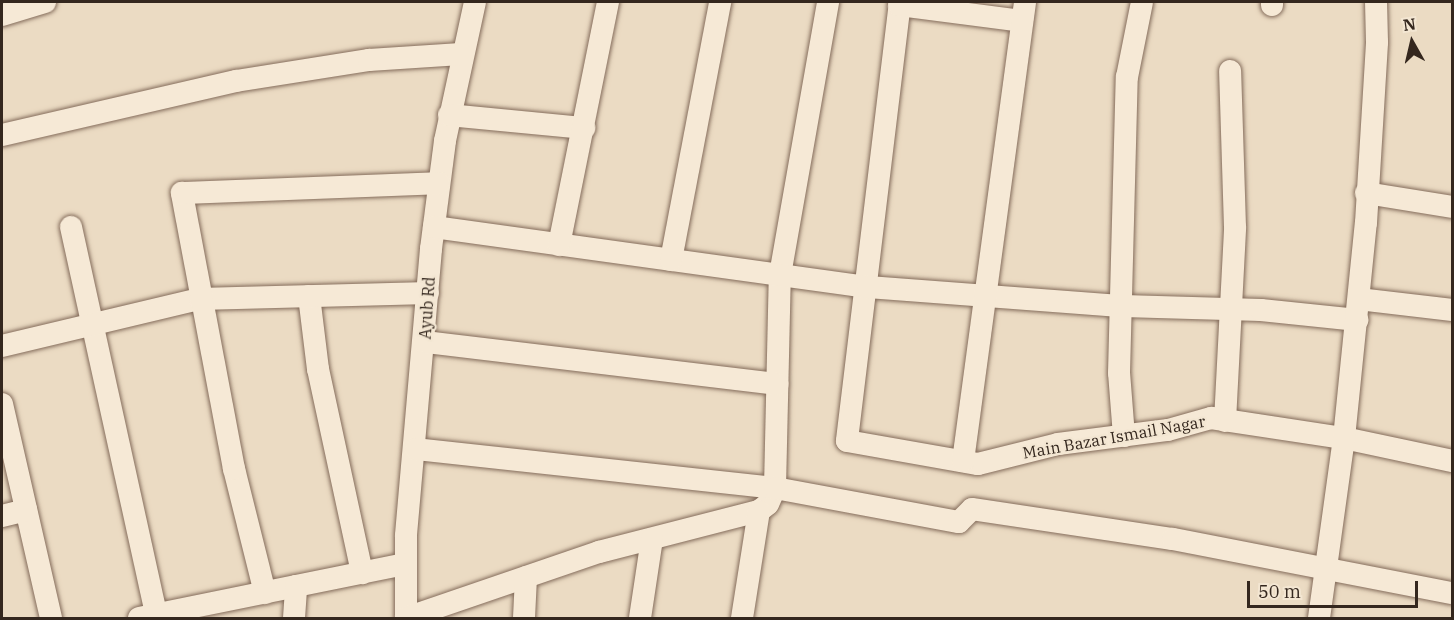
<!DOCTYPE html>
<style>
body{margin:0}
#map{position:relative;width:1454px;height:620px;overflow:hidden;background:#ebdbc3;font-family:"IBM Plex Serif",serif}
div>[style]{position:absolute}
.roads{filter:drop-shadow(0 0 2px #846c5b) drop-shadow(0 0 2px #846c5b)}
.minor>*{height:22px;margin:-11px;padding:0 11px;transform-origin:11px;border-radius:11px;background:#f6e9d6}
span{translate:-50% -50%;white-space:nowrap;text-align:center;line-height:1.15;-webkit-text-stroke:4.5px #f3e6d2;paint-order:stroke}
.street-label{font-size:16px;color:#34271e}
.frame{position:absolute;inset:0;border:3px solid #34271e;pointer-events:none}
.north{position:absolute;left:1382px;top:12px;width:60px;height:60px;-webkit-text-stroke:4px #f3e6d2;paint-order:stroke;rotate:352deg;font-size:16px;font-weight:700;line-height:24px;text-align:center;color:#34271e}
.north::after{content:'';display:block;margin:auto;width:21px;height:27px;background:#34271e;clip-path:polygon(50% 0,100% 100%,50% 72%,0 100%)}
.scale{position:absolute;left:1247px;top:581px;width:171px;height:27px;box-sizing:border-box;border:3px solid #34271e;border-top:0;padding-left:8px;font-size:18px;line-height:21px;white-space:nowrap;color:#34271e;-webkit-text-stroke:4px #f3e6d2;paint-order:stroke}
</style>
<div id="map">
<div class="roads">
<div class="minor">
<div style="left:475px;top:2px;width:142px;rotate:102.2deg"></div>
<div style="left:445px;top:141px;width:109px;rotate:97.4deg"></div>
<div style="left:431px;top:249px;width:288px;rotate:95deg"></div>
<div style="left:406px;top:536px;width:82px;rotate:90deg"></div>
<div style="left:406px;top:618px;width:204px;rotate:-18.9deg"></div>
<div style="left:599px;top:552px;width:165px;rotate:-14.4deg"></div>
<div style="left:759px;top:511px;width:11px;rotate:-38deg"></div>
<div style="left:768px;top:504px;width:17px;rotate:-66deg"></div>
<div style="left:775px;top:488px;width:213px;rotate:-88.7deg"></div>
<div style="left:780px;top:275px;width:277px;rotate:-80deg"></div>
<div style="left:900px;top:2px;width:442px;rotate:96.9deg"></div>
<div style="left:847px;top:441px;width:133px;rotate:10deg"></div>
<div style="left:978px;top:464px;width:82px;rotate:-14deg"></div>
<div style="left:1058px;top:444px;width:111px;rotate:-7.3deg"></div>
<div style="left:1168px;top:430px;width:45px;rotate:-15.6deg"></div>
<div style="left:1211px;top:418px;width:134px;rotate:8.6deg"></div>
<div style="left:1344px;top:438px;width:110px;rotate:12deg"></div>
<div style="left:899px;top:5px;width:124px;rotate:7.4deg"></div>
<div style="left:1272px;top:5px;width:3px;rotate:-90deg"></div>
<div style="left:2px;top:15px;width:45px;rotate:-16.8deg"></div>
<div style="left:449px;top:115px;width:136px;rotate:5.5deg"></div>
<div style="left:2px;top:135px;width:240px;rotate:-13deg"></div>
<div style="left:236px;top:81px;width:135px;rotate:-9deg"></div>
<div style="left:369px;top:60px;width:92px;rotate:-3.7deg"></div>
<div style="left:1366px;top:193px;width:87px;rotate:9.2deg"></div>
<div style="left:71px;top:227px;width:397px;rotate:77.6deg"></div>
<div style="left:434px;top:227px;width:438px;rotate:7.9deg"></div>
<div style="left:868px;top:287px;width:256px;rotate:4.3deg"></div>
<div style="left:1123px;top:306px;width:138px;rotate:1.7deg"></div>
<div style="left:1261px;top:310px;width:97px;rotate:5.9deg"></div>
<div style="left:559px;top:245px;width:248px;rotate:-78.6deg"></div>
<div style="left:671px;top:260px;width:263px;rotate:-79.2deg"></div>
<div style="left:309px;top:296px;width:74px;rotate:83deg"></div>
<div style="left:318px;top:369px;width:209px;rotate:77.8deg"></div>
<div style="left:1359px;top:299px;width:94px;rotate:6.7deg"></div>
<div style="left:425px;top:342px;width:355px;rotate:6.8deg"></div>
<div style="left:2px;top:346px;width:204px;rotate:-13.4deg"></div>
<div style="left:200px;top:299px;width:228px;rotate:-1.5deg"></div>
<div style="left:2px;top:404px;width:220px;rotate:77.1deg"></div>
<div style="left:1225px;top:421px;width:194px;rotate:-87deg"></div>
<div style="left:1235px;top:227px;width:156px;rotate:-91.8deg"></div>
<div style="left:1124px;top:436px;width:63px;rotate:-94.5deg"></div>
<div style="left:1119px;top:373px;width:296px;rotate:-88.5deg"></div>
<div style="left:1127px;top:77px;width:76px;rotate:-78.7deg"></div>
<div style="left:416px;top:449px;width:361px;rotate:6.2deg"></div>
<div style="left:775px;top:488px;width:187px;rotate:10.5deg"></div>
<div style="left:959px;top:522px;width:18px;rotate:-45deg"></div>
<div style="left:972px;top:509px;width:203px;rotate:8.5deg"></div>
<div style="left:1173px;top:539px;width:284px;rotate:11deg"></div>
<div style="left:963px;top:461px;width:463px;rotate:-82.3deg"></div>
<div style="left:2px;top:516px;width:25px;rotate:-14deg"></div>
<div style="left:265px;top:593px;width:128px;rotate:-104deg"></div>
<div style="left:234px;top:469px;width:281px;rotate:-100.7deg"></div>
<div style="left:182px;top:193px;width:257px;rotate:-2.2deg"></div>
<div style="left:139px;top:618px;width:160px;rotate:-11.5deg"></div>
<div style="left:294px;top:618px;width:32px;rotate:-86deg"></div>
<div style="left:296px;top:586px;width:111px;rotate:-11.4deg"></div>
<div style="left:524px;top:618px;width:41px;rotate:-87.2deg"></div>
<div style="left:640px;top:618px;width:80px;rotate:-81.4deg"></div>
<div style="left:742px;top:618px;width:108px;rotate:-81deg"></div>
<div style="left:1319px;top:618px;width:182px;rotate:-82.1deg"></div>
<div style="left:1344px;top:438px;width:216px;rotate:-84.2deg"></div>
<div style="left:1366px;top:223px;width:181px;rotate:-86.5deg"></div>
<div style="left:1377px;top:42px;width:40px;rotate:-91.4deg"></div>
</div>
</div>
<div class="street-label">
<span style="left:427px;top:308px;rotate:-86deg">Ayub Rd</span>
<span style="left:1114px;top:437px;rotate:-10deg">Main Bazar Ismail Nagar</span>
</div>
<div class="frame"></div>
<div class="north">N</div>
<div class="scale">50 m</div>
</div>
